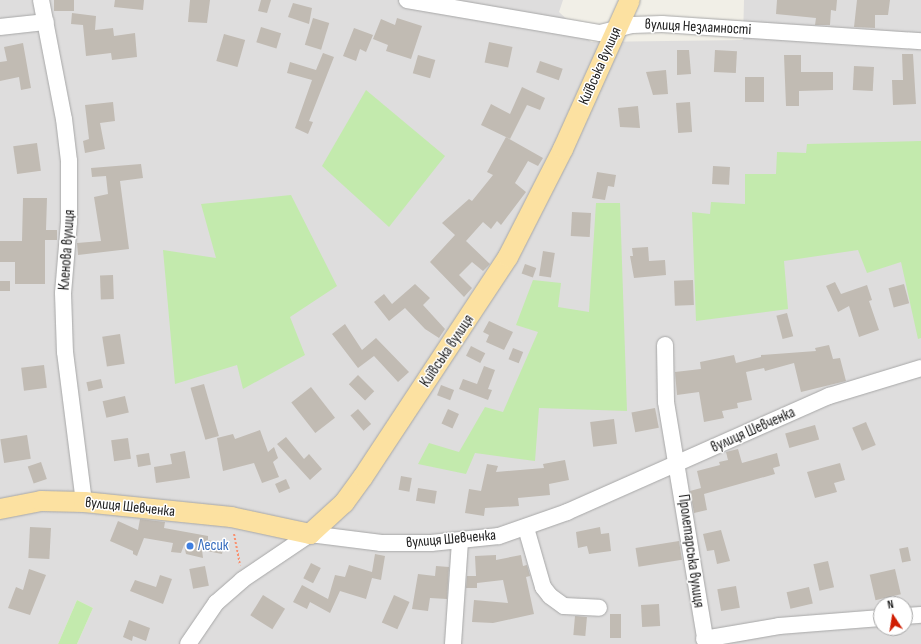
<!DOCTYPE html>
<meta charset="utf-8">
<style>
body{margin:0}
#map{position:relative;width:921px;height:644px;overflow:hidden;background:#f1efe7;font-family:"Sofia Sans Condensed",sans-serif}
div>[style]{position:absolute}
.residential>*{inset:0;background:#dedddd}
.grass>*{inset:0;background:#c3eaad}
.building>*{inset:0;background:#c1bbb3;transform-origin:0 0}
.path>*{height:2px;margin-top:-1px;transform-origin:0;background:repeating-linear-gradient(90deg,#f9906f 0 2px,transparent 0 4px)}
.roads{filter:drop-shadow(0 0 1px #a7a7a7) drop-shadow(0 0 1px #a7a7a7)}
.minor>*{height:16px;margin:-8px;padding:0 8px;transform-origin:8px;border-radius:8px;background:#fff}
.major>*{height:20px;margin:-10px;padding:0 10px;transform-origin:10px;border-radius:10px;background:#fce1a1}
.dots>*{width:11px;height:11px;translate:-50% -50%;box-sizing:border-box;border:2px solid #fff;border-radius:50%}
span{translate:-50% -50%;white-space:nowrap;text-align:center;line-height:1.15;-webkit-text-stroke:3px #fff;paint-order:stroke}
.street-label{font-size:15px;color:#202020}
.shop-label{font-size:15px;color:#366cbe}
.left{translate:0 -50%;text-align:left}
.north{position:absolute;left:873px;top:596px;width:40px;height:40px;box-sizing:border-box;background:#fff;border:1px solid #a6a6a6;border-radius:50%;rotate:348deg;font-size:11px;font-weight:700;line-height:16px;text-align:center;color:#202020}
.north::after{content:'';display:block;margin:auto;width:14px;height:18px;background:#d01d01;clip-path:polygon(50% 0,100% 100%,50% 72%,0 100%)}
</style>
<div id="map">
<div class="residential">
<div style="clip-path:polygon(evenodd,0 0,563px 0,559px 12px,591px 42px,743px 40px,744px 0,921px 0,921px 644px,77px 644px,93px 608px,77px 600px,58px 644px,0 644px,0 0,881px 604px,905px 604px,905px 628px,881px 628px,881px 604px)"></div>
</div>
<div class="grass">
<div style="clip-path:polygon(366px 90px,445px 156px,389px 227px,322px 166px)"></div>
<div style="clip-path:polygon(921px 141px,921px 338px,918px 339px,901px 262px,867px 273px,858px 250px,784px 261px,788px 309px,696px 321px,692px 212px,710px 214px,711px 202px,745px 204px,745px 174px,776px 174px,777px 152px,806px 153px,807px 144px)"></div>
<div style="clip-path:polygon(291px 195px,337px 286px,290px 317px,305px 355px,243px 389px,237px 365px,175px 384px,163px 250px,216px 258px,201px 204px)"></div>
<div style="clip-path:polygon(596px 203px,620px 203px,627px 411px,539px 408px,535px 461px,475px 453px,466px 474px,418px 464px,429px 443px,459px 452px,485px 407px,503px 412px,538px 332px,516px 325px,533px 280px,561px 283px,558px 307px,589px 312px)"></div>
<div style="clip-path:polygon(77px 600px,93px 608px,77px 644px,58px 644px)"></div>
</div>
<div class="building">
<div style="left:54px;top:0;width:20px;height:11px"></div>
<div style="clip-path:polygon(115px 0,144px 0,143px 10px,114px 7px)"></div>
<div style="clip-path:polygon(190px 0,210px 0,207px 23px,188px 22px)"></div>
<div style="clip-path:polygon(261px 0,271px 0,267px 13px,258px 11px)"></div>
<div style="clip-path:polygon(777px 0,837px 0,836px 11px,831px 10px,830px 25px,815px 25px,816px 18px,776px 14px)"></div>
<div style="clip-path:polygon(857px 0,890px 0,888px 15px,875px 15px,875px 28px,854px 27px)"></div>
<div style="clip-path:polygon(293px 3px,312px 8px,309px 24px,288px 17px)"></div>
<div style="clip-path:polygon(72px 13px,96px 16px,95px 30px,113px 28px,114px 36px,135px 33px,137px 57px,112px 60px,111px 53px,86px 56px,83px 25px,71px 24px)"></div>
<div style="left:313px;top:18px;width:17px;height:28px;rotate:17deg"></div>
<div style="clip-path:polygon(397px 18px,422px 26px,411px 59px,386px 51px,388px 45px,373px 39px,381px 19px,395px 25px)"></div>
<div style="left:261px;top:27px;width:21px;height:16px;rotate:17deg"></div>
<div style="clip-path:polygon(354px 28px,373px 35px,366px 52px,360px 49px,356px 61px,343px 56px)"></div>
<div style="left:224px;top:34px;width:22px;height:28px;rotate:16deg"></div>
<div style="left:489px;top:42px;width:24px;height:21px;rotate:12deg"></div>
<div style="clip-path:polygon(23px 43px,31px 88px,21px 90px,19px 77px,0 81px,0 62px,7px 61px,4px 47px)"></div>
<div style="clip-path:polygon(677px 50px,689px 50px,691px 74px,677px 75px)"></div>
<div style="left:715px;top:50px;width:22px;height:22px;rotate:3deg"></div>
<div style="clip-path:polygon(323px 53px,334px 57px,309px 121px,313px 122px,308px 134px,295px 128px,312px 80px,287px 73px,290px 62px,316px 70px)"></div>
<div style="clip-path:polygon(902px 54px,913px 54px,916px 104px,893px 105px,892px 80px,903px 80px)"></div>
<div style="left:418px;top:55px;width:18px;height:19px;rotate:16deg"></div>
<div style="clip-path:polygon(784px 55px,801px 55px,801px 72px,833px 72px,833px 90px,799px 91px,799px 106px,786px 106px)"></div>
<div style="left:540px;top:61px;width:24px;height:12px;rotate:19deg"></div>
<div style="left:854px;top:66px;width:20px;height:24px;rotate:3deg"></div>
<div style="clip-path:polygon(666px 70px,668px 94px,653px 95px,646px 72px)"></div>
<div style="left:745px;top:77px;width:19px;height:25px"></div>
<div style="clip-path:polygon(522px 87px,545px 98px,540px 110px,527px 105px,510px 139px,481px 125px,491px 104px,510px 114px)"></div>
<div style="clip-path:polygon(113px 102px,115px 121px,100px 123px,105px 149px,85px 153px,83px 141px,89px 139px,85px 105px)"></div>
<div style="left:690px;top:102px;width:30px;height:14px;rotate:86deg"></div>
<div style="clip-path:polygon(638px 106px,640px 128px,620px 127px,618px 108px)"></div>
<div style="clip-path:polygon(506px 137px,543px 158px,538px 166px,528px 161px,515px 183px,526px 192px,501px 225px,497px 221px,491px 229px,483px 222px,466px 241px,490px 264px,483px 271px,472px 262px,459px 275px,472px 288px,464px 297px,430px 262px,455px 235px,442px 223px,469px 199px,472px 201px,493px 175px,487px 172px)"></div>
<div style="left:37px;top:143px;width:28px;height:24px;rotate:82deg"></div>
<div style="clip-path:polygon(141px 164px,143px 178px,120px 181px,129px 249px,78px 255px,77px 243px,101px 241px,94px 197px,108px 194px,106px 176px,92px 177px,91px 168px)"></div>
<div style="left:713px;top:166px;width:17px;height:18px;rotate:3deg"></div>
<div style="clip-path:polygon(597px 172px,616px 175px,614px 187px,608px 186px,605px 200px,592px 198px)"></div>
<div style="clip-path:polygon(23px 198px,47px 198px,46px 230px,57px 230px,57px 240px,45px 240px,45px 284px,15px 284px,15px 262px,0 262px,0 241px,22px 241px)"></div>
<div style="left:572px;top:212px;width:19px;height:24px;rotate:3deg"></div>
<div style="clip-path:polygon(648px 247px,649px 261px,665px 260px,666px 275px,634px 278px,630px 256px,633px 256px,632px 248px)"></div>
<div style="left:543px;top:251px;width:12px;height:25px;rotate:9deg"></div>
<div style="left:525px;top:264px;width:12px;height:10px;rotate:20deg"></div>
<div style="left:113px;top:275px;width:24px;height:13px;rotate:88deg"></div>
<div style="left:693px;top:280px;width:25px;height:19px;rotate:88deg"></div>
<div style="left:0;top:281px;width:10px;height:10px"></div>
<div style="clip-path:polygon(835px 282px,841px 294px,867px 285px,872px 300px,869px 301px,879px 330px,859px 337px,849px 306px,838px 312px,826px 286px)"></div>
<div style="clip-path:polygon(415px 284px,430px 298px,423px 305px,445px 329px,439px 338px,425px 329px,405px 308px,389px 321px,374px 302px,384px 294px,392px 304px)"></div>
<div style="left:904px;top:284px;width:20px;height:16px;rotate:75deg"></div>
<div style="left:787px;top:313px;width:24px;height:11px;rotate:75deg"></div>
<div style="clip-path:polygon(489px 321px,513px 332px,504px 350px,486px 342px,489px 335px,483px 332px)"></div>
<div style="clip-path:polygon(345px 324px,362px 350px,376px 338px,409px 372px,398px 382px,374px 356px,358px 368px,332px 334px)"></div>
<div style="left:120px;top:334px;width:30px;height:18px;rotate:81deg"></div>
<div style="clip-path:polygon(829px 345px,833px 359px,840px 358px,846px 381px,801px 392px,794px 363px,765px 371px,764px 368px,746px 372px,752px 400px,737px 403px,738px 408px,722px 411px,724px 418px,704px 422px,699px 392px,677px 395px,675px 372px,701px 369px,700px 362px,734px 355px,736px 363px,761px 357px,761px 355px,816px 351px,815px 348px)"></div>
<div style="left:471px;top:346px;width:16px;height:11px;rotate:27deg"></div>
<div style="left:513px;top:348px;width:11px;height:12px;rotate:22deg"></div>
<div style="left:44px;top:365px;width:23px;height:23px;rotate:83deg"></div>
<div style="clip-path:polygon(484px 366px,495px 370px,488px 389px,492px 390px,488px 400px,459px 389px,463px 379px,477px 384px)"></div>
<div style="left:358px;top:375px;width:23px;height:13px;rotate:45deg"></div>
<div style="left:101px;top:379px;width:9px;height:15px;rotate:77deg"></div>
<div style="left:204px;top:384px;width:54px;height:14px;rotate:74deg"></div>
<div style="left:441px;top:385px;width:14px;height:11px;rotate:21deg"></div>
<div style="left:311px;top:387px;width:39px;height:25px;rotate:52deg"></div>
<div style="left:125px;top:396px;width:17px;height:23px;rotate:77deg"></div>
<div style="left:655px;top:408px;width:20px;height:24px;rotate:79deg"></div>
<div style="left:358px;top:409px;width:20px;height:10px;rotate:49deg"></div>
<div style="left:448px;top:409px;width:12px;height:16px;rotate:24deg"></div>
<div style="left:614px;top:419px;width:25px;height:24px;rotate:83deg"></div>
<div style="left:866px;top:422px;width:25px;height:15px;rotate:67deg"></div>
<div style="left:815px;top:425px;width:15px;height:31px;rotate:74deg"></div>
<div style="clip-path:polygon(260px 430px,268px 452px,274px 447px,278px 458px,273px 462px,279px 477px,262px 483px,254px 463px,223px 471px,217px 438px,233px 434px,235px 439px)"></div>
<div style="left:27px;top:435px;width:24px;height:27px;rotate:81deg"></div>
<div style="clip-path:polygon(286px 437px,304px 459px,309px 454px,322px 469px,310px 480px,277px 444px)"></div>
<div style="left:128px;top:438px;width:21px;height:17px;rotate:82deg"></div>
<div style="clip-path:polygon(738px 449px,742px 463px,777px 453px,780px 466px,773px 468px,775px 474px,704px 494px,707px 510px,694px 513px,690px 491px,701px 488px,697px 471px,720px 465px,719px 462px,728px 460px,726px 452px)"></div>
<div style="clip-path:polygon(185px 451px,190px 478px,156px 483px,154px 467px,172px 464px,170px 454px)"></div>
<div style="left:149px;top:453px;width:12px;height:13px;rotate:81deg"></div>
<div style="clip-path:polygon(565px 460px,569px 480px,549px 484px,550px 495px,518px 498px,519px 506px,485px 508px,484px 516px,465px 513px,469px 489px,481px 491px,487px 464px,498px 466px,496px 472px,544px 468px,543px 464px)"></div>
<div style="left:41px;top:462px;width:18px;height:14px;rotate:71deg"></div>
<div style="clip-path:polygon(840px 463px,845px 480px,834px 483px,837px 492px,815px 498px,807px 472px)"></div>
<div style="left:401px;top:476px;width:11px;height:14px;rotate:10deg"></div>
<div style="left:286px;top:479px;width:10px;height:12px;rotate:66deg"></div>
<div style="left:418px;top:488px;width:19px;height:13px;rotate:9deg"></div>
<div style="clip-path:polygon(140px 519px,165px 522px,164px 528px,208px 536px,208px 540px,224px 544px,222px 554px,202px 550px,203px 558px,186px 554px,184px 545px,181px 553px,171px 552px,173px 543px,144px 538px,137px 556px,133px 554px,133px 551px,110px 541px,118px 521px,138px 530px)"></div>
<div style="left:30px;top:527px;width:21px;height:31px;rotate:3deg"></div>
<div style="clip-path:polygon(600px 527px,601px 534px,609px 533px,611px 551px,589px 554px,587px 546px,578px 548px,576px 532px)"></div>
<div style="clip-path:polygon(721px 530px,730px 561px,717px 564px,714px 550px,707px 551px,703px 534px)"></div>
<div style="left:679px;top:541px;width:19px;height:44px;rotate:81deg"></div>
<div style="left:908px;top:547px;width:14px;height:9px;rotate:78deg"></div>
<div style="clip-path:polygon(375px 554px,385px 556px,381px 580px,372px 578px,366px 599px,340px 591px,330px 613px,310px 602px,307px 609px,293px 602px,302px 585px,328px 599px,335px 575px,345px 577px,349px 565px,372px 572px)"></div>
<div style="clip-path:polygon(496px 555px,496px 560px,521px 555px,523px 566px,527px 565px,530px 576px,526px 577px,534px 614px,493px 623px,472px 622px,474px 600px,508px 603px,503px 580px,477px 583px,477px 588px,466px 588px,467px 576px,476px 576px,475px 556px)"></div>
<div style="left:828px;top:561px;width:27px;height:15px;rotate:77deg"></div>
<div style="left:311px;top:563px;width:11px;height:17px;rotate:27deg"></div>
<div style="left:205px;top:566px;width:20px;height:16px;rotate:79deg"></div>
<div style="clip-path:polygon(436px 566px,449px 567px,447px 599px,430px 598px,428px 611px,412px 609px,418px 574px,435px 576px)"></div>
<div style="clip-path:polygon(29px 569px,46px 575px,30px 615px,8px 608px,16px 587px,23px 590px)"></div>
<div style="left:895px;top:569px;width:26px;height:26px;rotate:77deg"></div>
<div style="clip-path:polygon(160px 575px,172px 579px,163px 604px,130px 591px,135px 580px,156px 587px)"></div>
<div style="left:736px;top:586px;width:22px;height:19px;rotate:80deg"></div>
<div style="left:809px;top:587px;width:17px;height:23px;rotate:77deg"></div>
<div style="left:263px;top:595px;width:26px;height:24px;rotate:32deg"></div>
<div style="left:394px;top:595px;width:17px;height:30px;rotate:24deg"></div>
<div style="left:659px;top:604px;width:22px;height:18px;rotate:87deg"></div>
<div style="left:610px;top:614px;width:11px;height:24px"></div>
<div style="left:575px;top:616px;width:12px;height:19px;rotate:5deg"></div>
<div style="clip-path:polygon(129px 620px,150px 628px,146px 641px,133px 636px,132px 641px,123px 637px)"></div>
</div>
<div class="path">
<div style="left:234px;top:534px;width:32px;rotate:79deg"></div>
</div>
<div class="roads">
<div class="minor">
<div style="left:41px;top:0;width:121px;rotate:79.1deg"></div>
<div style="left:64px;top:119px;width:42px;rotate:83.2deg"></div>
<div style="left:69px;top:161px;width:61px;rotate:90deg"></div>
<div style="left:69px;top:222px;width:71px;rotate:94.8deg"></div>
<div style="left:63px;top:293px;width:59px;rotate:88.1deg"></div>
<div style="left:65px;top:352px;width:151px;rotate:82.8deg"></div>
<div style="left:407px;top:0;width:196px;rotate:9.7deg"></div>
<div style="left:600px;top:33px;width:33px;rotate:-14deg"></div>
<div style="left:632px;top:25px;width:30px;rotate:-2deg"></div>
<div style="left:662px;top:24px;width:260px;rotate:3.8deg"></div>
<div style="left:0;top:27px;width:46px;rotate:-6.2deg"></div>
<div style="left:665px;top:345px;width:57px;rotate:89deg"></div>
<div style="left:666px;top:402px;width:245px;rotate:80.6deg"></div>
<div style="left:526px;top:528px;width:61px;rotate:73.9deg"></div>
<div style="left:543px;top:587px;width:11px;rotate:52deg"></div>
<div style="left:550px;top:596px;width:17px;rotate:36deg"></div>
<div style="left:564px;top:606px;width:35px;rotate:3deg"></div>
<div style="left:905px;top:616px;width:16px;rotate:-4deg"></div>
<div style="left:704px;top:639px;width:76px;rotate:-9.8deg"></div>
<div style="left:779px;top:626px;width:102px;rotate:-4.5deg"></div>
<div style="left:188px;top:644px;width:50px;rotate:-55.7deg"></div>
<div style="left:216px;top:603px;width:35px;rotate:-41deg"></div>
<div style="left:242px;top:580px;width:82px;rotate:-34.1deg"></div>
<div style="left:310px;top:534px;width:72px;rotate:7.2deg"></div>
<div style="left:381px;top:543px;width:50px"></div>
<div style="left:431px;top:543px;width:68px;rotate:-5.9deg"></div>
<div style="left:499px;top:536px;width:72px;rotate:-19.4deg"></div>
<div style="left:567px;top:512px;width:287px;rotate:-23.9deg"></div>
<div style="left:829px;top:396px;width:96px;rotate:-16.9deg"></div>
<div style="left:453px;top:644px;width:103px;rotate:-86.1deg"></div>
</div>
<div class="major">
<div style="left:0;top:509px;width:42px;rotate:-11deg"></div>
<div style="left:41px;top:501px;width:43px;rotate:1.3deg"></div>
<div style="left:84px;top:502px;width:148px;rotate:5.8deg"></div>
<div style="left:231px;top:517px;width:81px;rotate:12.1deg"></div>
<div style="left:310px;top:534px;width:46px;rotate:-42.4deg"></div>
<div style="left:344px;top:503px;width:32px;rotate:-54deg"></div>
<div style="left:363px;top:477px;width:263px;rotate:-56.6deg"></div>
<div style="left:508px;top:257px;width:121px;rotate:-63deg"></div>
<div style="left:563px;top:149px;width:163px;rotate:-65.8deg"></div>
</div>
</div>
<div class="dots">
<div style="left:190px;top:546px;background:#3f7fe0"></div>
</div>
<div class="street-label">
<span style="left:698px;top:27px;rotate:3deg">вулиця Незламності</span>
<span style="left:600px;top:66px;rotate:-66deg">Київська вулиця</span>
<span style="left:67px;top:250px;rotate:-86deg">Кленова вулиця</span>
<span style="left:447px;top:351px;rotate:-56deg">Київська вулиця</span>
<span style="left:753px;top:430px;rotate:-24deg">вулиця Шевченка</span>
<span style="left:130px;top:507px;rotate:6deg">вулиця Шевченка</span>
<span style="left:451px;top:539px;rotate:-5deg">вулиця Шевченка</span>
<span style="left:691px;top:551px;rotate:82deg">Пролетарська вулиця</span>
</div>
<div class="shop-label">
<span class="left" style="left:198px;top:546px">Лесик</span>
</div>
<div class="north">N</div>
</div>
